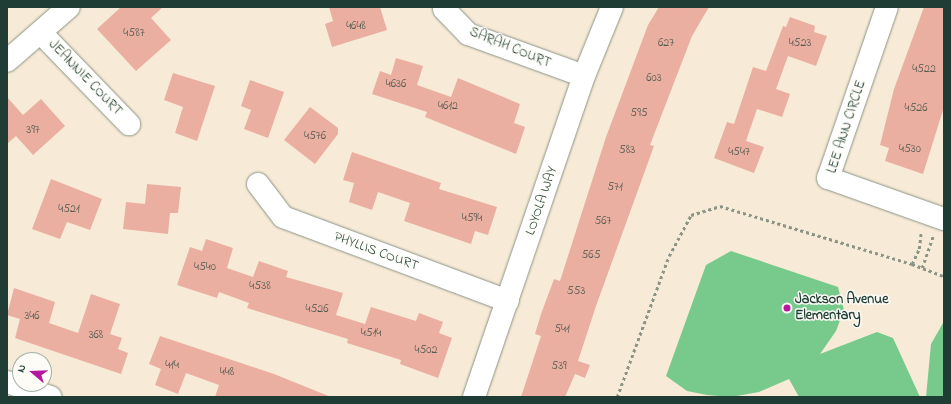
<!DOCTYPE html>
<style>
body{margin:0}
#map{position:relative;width:951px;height:404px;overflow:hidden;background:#f7ead7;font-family:"Indie Flower",sans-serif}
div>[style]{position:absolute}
.green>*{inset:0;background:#78ca8c}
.building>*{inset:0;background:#ebafa1}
.path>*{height:2.5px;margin-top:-1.25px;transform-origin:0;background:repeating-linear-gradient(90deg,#8b9486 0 3px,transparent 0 6px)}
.roads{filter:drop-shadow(0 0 1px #8b9486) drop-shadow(0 0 1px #8b9486)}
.street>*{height:22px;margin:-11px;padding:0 11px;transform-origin:11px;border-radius:11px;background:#fff}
.dots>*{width:11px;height:11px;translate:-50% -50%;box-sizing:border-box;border:2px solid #fdfcf7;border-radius:50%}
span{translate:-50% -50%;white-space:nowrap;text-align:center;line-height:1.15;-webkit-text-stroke:3px #fdfcf7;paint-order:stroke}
.number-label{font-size:12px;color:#525a4f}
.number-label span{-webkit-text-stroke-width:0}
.street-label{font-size:14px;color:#1f3d34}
.poi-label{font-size:14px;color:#1f3d34;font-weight:700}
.left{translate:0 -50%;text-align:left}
.frame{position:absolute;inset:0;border:8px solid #1f3d34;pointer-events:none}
.north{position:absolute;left:12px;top:352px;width:40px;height:40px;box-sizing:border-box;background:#fdfcf7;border:1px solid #a4b0a9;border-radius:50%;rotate:289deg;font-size:11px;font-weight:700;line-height:16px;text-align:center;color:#1f3d34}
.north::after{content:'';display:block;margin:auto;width:14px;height:18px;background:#b5179e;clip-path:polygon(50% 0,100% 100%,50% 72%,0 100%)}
</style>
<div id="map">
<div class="green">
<div style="clip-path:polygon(731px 251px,838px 287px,844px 310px,836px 331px,820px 354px,877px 332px,893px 338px,920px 397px,799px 397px,789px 379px,759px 392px,731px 397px,707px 395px,687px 391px,666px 376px,706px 265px)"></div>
<div style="clip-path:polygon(943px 323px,944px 397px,926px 397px,931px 344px)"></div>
</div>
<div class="building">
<div style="clip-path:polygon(121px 7px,163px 7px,151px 18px,171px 40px,136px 71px,97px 29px)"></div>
<div style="clip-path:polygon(329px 7px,380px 7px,387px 30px,332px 47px,325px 24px,333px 21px)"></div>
<div style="clip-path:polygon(659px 7px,709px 7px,692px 36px,650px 145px,654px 146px,596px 306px,578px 361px,590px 365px,585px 378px,575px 374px,565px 397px,521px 397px,541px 336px,535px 334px,541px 314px,554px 279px,560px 281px,606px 137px,648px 25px)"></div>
<div style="clip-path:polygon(924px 7px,944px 7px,944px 107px,923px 174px,885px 161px,889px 148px,880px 145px,894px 89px)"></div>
<div style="clip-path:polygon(790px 17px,815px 26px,814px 32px,827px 36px,816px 66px,788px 56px,776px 89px,790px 94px,782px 117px,757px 109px,746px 141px,764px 147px,754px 173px,714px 158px,727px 122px,734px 124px,753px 67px,766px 71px,783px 26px,786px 27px)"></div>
<div style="clip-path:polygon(396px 58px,423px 66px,417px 85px,451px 97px,458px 78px,520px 104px,514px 123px,525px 127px,516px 154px,425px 117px,427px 112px,372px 94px,380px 71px,391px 75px)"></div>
<div style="clip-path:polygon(173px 73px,215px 86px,197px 141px,175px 133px,183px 107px,164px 100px)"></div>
<div style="clip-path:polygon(250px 80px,284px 92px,268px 138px,244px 129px,251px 110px,241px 106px)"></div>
<div style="clip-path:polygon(7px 97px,23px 115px,41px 99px,65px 126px,33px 155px,16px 136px,7px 144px)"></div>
<div style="clip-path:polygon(310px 107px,338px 128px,338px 134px,315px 164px,284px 140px)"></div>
<div style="clip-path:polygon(352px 152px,441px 183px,439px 189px,497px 207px,488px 235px,475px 231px,471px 244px,404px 221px,410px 203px,378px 192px,372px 210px,349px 202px,354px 183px,343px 180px)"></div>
<div style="clip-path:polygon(51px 179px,102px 199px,90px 230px,67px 222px,60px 239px,32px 229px)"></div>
<div style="clip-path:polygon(147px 184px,181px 187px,178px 213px,170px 213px,168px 234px,123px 229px,126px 202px,145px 204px)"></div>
<div style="clip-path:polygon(206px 239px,233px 248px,227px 268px,253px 277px,259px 261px,288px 271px,286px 277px,343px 293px,336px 315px,365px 324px,371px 307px,416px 321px,419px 313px,443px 322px,439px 333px,452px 338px,438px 378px,400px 364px,401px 360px,347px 343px,348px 339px,247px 308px,249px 303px,219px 292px,217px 298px,177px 285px,190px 247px,202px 251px)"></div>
<div style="clip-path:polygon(14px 288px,55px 302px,49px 323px,78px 333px,91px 294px,120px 304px,110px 334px,122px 338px,118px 349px,128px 353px,121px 374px,15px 338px,20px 319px,7px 315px)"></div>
<div style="clip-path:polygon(160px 336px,274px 374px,331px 397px,215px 397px,219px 385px,186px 373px,178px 394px,155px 385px,161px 369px,149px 364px)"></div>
</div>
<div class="path">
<div style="left:912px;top:264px;width:34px;rotate:21deg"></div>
<div style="left:922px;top:268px;width:34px;rotate:-71deg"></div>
<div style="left:617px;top:397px;width:150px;rotate:-69.8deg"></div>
<div style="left:669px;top:256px;width:47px;rotate:-61.8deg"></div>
<div style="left:691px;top:215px;width:30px;rotate:-17deg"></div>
<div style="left:720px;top:206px;width:201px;rotate:16.8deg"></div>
<div style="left:912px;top:264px;width:17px;rotate:-65deg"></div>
<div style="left:919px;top:249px;width:17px;rotate:-83deg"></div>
</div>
<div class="roads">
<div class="street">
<div style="left:887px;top:7px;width:181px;rotate:109deg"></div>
<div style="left:828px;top:178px;width:123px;rotate:19.5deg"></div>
<div style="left:444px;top:9px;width:35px;rotate:46deg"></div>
<div style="left:468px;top:34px;width:123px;rotate:19.9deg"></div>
<div style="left:41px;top:33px;width:127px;rotate:46deg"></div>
<div style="left:7px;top:61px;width:82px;rotate:-41.1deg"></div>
<div style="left:258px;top:184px;width:41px;rotate:52.9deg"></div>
<div style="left:283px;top:217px;width:240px;rotate:20.5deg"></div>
<div style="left:7px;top:382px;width:46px;rotate:19.2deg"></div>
<div style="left:474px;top:397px;width:339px;rotate:-71.1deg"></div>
<div style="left:584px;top:76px;width:74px;rotate:-67.9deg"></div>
</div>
</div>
<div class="dots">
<div style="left:787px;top:308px;background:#b5179e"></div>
</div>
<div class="number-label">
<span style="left:356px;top:27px">4648</span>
<span style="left:134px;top:34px">4587</span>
<span style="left:666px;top:44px">627</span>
<span style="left:800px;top:44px">4523</span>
<span style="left:924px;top:70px">4522</span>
<span style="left:654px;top:79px">603</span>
<span style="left:396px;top:85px">4636</span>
<span style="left:448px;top:107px">4612</span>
<span style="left:916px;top:109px">4526</span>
<span style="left:639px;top:114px">595</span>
<span style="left:33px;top:131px">397</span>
<span style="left:315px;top:137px">4576</span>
<span style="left:910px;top:150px">4530</span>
<span style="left:627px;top:151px">583</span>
<span style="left:739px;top:153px">4547</span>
<span style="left:615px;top:188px">571</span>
<span style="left:69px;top:210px">4521</span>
<span style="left:472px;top:219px">4594</span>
<span style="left:603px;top:222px">567</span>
<span style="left:591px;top:256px">565</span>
<span style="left:205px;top:268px">4540</span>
<span style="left:260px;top:287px">4538</span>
<span style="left:576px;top:292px">553</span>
<span style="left:317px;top:310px">4526</span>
<span style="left:32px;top:317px">346</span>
<span style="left:562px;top:330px">541</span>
<span style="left:371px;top:334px">4514</span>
<span style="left:96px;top:336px">368</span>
<span style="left:426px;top:351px">4502</span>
<span style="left:172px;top:366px">414</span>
<span style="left:559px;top:367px">539</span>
<span style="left:227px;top:373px">448</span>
</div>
<div class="street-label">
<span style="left:510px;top:48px;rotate:22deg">SARAH COURT</span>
<span style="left:85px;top:78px;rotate:46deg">JEANNIE COURT</span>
<span style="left:847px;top:127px;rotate:-72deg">LEE ANN CIRCLE</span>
<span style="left:542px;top:201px;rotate:-71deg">LOYOLA WAY</span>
<span style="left:376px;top:252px;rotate:20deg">PHYLLIS COURT</span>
</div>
<div class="poi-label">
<span class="left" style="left:795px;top:308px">Jackson Avenue<br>Elementary</span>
</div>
<div class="frame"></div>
<div class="north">N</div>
</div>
